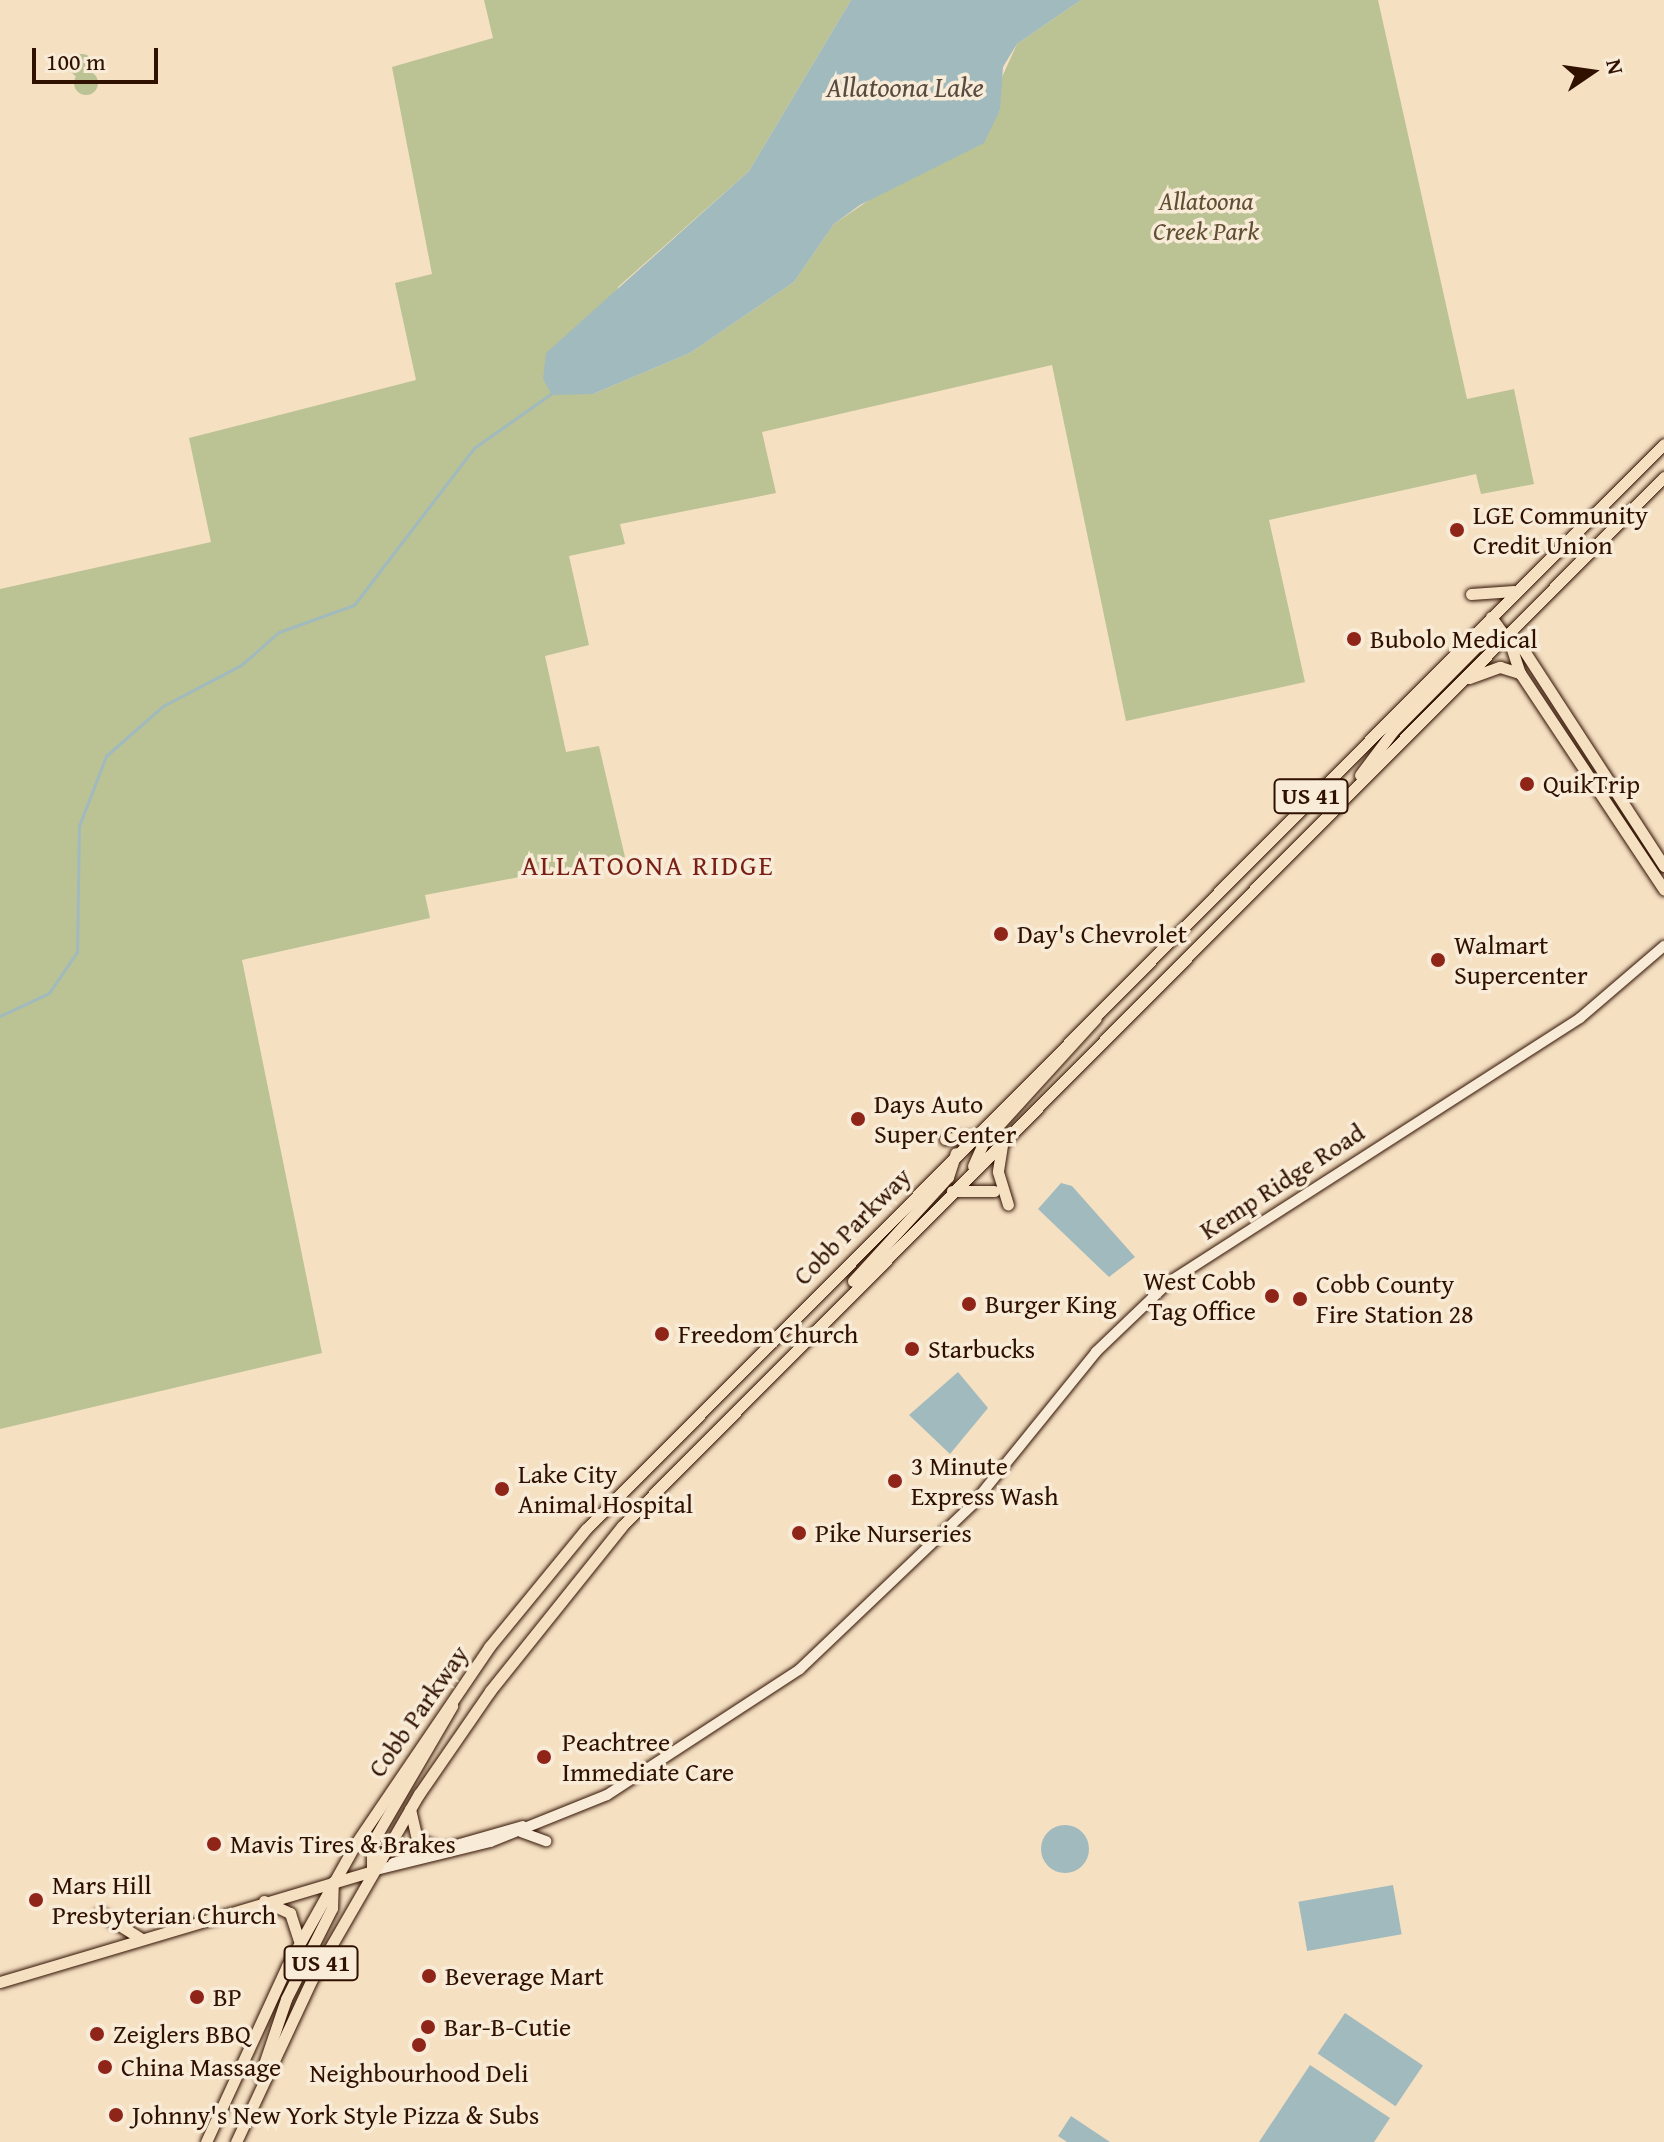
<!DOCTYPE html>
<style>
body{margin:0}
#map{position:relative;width:1664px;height:2142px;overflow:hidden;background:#f5e0c2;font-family:"Gentium Book Plus",serif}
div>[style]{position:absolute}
.green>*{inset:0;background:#bbc294}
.round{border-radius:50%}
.water>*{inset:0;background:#a1babe;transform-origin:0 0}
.stream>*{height:3px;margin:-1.5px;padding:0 1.5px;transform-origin:1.5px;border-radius:1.5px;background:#a1babe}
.roads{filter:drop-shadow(0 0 2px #301100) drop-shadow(0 0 2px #301100)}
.secondary>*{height:10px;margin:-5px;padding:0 5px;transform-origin:5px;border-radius:5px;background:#f8ebd7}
.primary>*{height:11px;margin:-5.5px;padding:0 5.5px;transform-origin:5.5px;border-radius:5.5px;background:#f5e0c2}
.dots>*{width:22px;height:22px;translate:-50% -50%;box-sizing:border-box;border:4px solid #f8ebd7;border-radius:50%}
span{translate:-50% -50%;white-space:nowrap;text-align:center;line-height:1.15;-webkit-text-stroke:7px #f8ebd7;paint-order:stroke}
.shield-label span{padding:2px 6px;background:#f8ebd7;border:2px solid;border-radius:6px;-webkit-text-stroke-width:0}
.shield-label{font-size:24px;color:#301100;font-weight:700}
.park-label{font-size:26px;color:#614f34;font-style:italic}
.poi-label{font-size:26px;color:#301100}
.left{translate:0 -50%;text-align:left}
.right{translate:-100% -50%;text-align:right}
.street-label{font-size:26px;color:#301100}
.water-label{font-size:28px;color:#584c42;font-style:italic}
.neighbourhood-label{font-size:28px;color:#7a1f14;letter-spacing:2px}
.north{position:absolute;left:1552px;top:32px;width:80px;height:80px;-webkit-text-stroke:6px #f8ebd7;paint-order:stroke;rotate:77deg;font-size:22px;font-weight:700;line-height:32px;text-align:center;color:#301100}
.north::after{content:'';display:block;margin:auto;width:28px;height:36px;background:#301100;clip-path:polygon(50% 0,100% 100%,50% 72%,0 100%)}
.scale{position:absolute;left:32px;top:48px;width:126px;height:36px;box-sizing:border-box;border:4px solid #301100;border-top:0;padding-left:10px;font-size:24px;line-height:28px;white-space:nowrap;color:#301100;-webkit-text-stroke:6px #f8ebd7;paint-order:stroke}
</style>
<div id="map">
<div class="green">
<div style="clip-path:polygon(484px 0,851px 0,749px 171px,618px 287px,593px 394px,690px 353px,794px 282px,834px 224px,1000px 111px,997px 88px,1017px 44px,1081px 0,1378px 0,1467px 399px,1514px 389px,1534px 484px,1481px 494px,1476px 474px,1269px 520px,1305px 682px,1126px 721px,1052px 365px,762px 432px,776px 493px,620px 524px,625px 544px,569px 556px,589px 645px,545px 656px,566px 752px,599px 746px,625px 857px,425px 895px,430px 918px,242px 960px,322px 1353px,0 1429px,0 589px,211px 542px,189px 438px,416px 380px,395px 283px,432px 274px,392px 67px,493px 38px)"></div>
<div class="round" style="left:70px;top:54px;width:24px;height:24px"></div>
<div class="round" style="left:74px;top:71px;width:24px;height:24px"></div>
</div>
<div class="water">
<div style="clip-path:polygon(851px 0,1081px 0,1017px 44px,1003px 67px,1000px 110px,984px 143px,860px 205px,834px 224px,794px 282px,690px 353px,593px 394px,552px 395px,543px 379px,546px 353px,749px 171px)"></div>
<div style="clip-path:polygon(1061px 1183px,1072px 1186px,1135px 1257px,1109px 1277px,1038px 1209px)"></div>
<div style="clip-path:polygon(958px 1372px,988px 1408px,950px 1454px,909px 1415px)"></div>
<div class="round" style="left:1041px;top:1825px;width:48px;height:48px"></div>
<div style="left:1393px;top:1885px;width:50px;height:96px;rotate:80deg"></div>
<div style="left:1345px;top:2013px;width:94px;height:49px;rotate:34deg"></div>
<div style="clip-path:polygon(1310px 2065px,1390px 2118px,1374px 2142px,1259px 2142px)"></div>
<div style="clip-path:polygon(1071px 2116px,1110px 2142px,1067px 2142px,1058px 2136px)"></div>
</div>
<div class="stream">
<div style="left:0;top:1016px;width:54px;rotate:-25.1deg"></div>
<div style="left:49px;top:993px;width:50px;rotate:-55.7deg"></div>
<div style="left:77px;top:952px;width:126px;rotate:-89.1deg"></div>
<div style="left:79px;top:826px;width:75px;rotate:-68.9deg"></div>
<div style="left:106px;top:756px;width:76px;rotate:-41.3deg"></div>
<div style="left:163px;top:706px;width:88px;rotate:-27.7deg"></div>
<div style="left:241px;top:665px;width:50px;rotate:-41deg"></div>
<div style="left:279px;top:632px;width:80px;rotate:-19.8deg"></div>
<div style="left:354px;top:605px;width:198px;rotate:-52.6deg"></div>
<div style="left:474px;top:448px;width:95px;rotate:-35.2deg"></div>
</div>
<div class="roads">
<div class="secondary">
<div style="left:521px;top:1832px;width:27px;rotate:20deg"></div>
<div style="left:393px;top:1863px;width:135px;rotate:-15.9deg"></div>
<div style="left:372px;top:1871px;width:122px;rotate:-13.8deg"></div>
<div style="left:490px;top:1842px;width:126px;rotate:-21.9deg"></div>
<div style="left:607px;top:1795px;width:230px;rotate:-33.1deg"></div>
<div style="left:800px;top:1669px;width:239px;rotate:-43.6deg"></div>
<div style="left:973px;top:1504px;width:196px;rotate:-51deg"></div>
<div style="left:1096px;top:1352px;width:101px;rotate:-43.8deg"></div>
<div style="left:1169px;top:1282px;width:488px;rotate:-32.7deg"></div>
<div style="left:1580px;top:1018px;width:111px;rotate:-40.6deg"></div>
</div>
<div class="primary">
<div style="left:1471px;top:594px;width:43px;rotate:-4deg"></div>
<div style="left:1491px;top:617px;width:32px;rotate:54deg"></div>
<div style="left:1510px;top:643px;width:14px;rotate:25deg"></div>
<div style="left:1523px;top:649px;width:259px;rotate:57deg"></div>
<div style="left:1510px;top:643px;width:32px;rotate:72deg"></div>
<div style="left:1520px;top:673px;width:260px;rotate:56.4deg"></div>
<div style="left:1469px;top:678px;width:33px;rotate:-20deg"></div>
<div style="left:1500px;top:667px;width:21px;rotate:17deg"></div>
<div style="left:1360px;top:775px;width:55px;rotate:-53.1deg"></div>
<div style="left:1393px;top:731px;width:148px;rotate:-45.3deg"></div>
<div style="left:945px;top:1139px;width:27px;rotate:-6deg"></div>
<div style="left:1003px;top:1139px;width:33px;rotate:99deg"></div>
<div style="left:998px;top:1172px;width:34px;rotate:73deg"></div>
<div style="left:973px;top:1166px;width:27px;rotate:-66deg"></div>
<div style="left:984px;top:1141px;width:166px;rotate:-47.7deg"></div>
<div style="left:952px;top:1191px;width:42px"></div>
<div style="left:853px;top:1281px;width:141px;rotate:-47.6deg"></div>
<div style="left:948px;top:1177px;width:25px;rotate:-72deg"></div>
<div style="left:410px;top:1809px;width:31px;rotate:77deg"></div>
<div style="left:417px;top:1839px;width:24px;rotate:22deg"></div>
<div style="left:372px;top:1871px;width:28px;rotate:-90deg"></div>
<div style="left:372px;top:1843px;width:159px;rotate:-59.7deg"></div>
<div style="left:264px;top:1901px;width:29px;rotate:25deg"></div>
<div style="left:290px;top:1913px;width:28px;rotate:72deg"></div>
<div style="left:100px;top:1913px;width:47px;rotate:32deg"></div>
<div style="left:0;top:1982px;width:388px;rotate:-16.6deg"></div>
<div style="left:260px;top:2076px;width:81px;rotate:-71.3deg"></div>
<div style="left:286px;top:1999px;width:102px;rotate:-63.2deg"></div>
<div style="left:332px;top:1908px;width:26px;rotate:-88deg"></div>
<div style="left:206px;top:2142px;width:194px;rotate:-65.3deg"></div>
<div style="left:287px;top:1966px;width:141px;rotate:-60.7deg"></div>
<div style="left:356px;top:1843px;width:237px;rotate:-55.8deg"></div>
<div style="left:489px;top:1647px;width:153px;rotate:-50.6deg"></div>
<div style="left:586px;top:1529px;width:1529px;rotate:-45.19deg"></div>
<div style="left:236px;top:2142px;width:180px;rotate:-65deg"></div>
<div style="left:312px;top:1979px;width:214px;rotate:-60deg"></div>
<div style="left:419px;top:1794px;width:125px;rotate:-55.4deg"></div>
<div style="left:490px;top:1691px;width:211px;rotate:-51.3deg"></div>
<div style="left:622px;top:1526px;width:1479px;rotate:-45.19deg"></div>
</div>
</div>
<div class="dots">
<div style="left:1457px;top:530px;background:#8f2418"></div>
<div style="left:1354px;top:639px;background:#8f2418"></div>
<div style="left:1527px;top:784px;background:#8f2418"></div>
<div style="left:1001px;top:934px;background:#8f2418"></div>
<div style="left:1438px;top:960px;background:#8f2418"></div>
<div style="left:858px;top:1119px;background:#8f2418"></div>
<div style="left:1272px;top:1296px;background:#8f2418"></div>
<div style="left:1300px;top:1299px;background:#8f2418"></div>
<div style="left:969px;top:1304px;background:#8f2418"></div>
<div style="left:662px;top:1334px;background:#8f2418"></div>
<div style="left:912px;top:1349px;background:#8f2418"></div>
<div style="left:895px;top:1481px;background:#8f2418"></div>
<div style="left:502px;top:1489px;background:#8f2418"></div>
<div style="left:799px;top:1533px;background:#8f2418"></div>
<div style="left:544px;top:1757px;background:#8f2418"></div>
<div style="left:214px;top:1844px;background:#8f2418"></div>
<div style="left:36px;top:1900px;background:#8f2418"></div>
<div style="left:429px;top:1976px;background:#8f2418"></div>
<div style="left:197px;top:1997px;background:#8f2418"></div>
<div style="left:428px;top:2027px;background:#8f2418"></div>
<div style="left:97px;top:2034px;background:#8f2418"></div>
<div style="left:419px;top:2045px;background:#8f2418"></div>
<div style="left:105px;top:2067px;background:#8f2418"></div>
<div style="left:116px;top:2115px;background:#8f2418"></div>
</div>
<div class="shield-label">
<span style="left:1311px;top:796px">US 41</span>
<span style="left:321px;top:1963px">US 41</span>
</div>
<div class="park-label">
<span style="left:1206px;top:216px">Allatoona<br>Creek Park</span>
</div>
<div class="poi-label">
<span class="left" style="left:1473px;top:530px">LGE Community<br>Credit Union</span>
<span class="left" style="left:1370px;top:639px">Bubolo Medical</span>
<span class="left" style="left:1543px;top:784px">QuikTrip</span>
<span class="left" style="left:1017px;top:934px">Day's Chevrolet</span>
<span class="left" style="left:1454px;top:960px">Walmart<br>Supercenter</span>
<span class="left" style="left:874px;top:1119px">Days Auto<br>Super Center</span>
<span class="right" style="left:1256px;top:1296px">West Cobb<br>Tag Office</span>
<span class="left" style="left:1316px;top:1299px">Cobb County<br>Fire Station 28</span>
<span class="left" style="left:985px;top:1304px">Burger King</span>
<span class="left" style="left:678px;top:1334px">Freedom Church</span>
<span class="left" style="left:928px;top:1349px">Starbucks</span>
<span class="left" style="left:911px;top:1481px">3 Minute<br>Express Wash</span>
<span class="left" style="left:518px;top:1489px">Lake City<br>Animal Hospital</span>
<span class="left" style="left:815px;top:1533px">Pike Nurseries</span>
<span class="left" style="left:562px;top:1757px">Peachtree<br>Immediate Care</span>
<span class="left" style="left:230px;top:1844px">Mavis Tires &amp; Brakes</span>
<span class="left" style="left:52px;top:1900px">Mars Hill<br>Presbyterian Church</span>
<span class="left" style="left:445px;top:1976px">Beverage Mart</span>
<span class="left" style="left:213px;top:1997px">BP</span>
<span class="left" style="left:444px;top:2027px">Bar-B-Cutie</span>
<span class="left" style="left:113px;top:2034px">Zeiglers BBQ</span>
<span class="left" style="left:121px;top:2067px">China Massage</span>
<span style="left:419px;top:2073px">Neighbourhood Deli</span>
<span class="left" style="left:132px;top:2115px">Johnny's New York Style Pizza &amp; Subs</span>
</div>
<div class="street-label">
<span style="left:1282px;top:1181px;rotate:-33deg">Kemp Ridge Road</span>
<span style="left:852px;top:1226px;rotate:-45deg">Cobb Parkway</span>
<span style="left:418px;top:1711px;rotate:-55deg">Cobb Parkway</span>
</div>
<div class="water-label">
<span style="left:905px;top:87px">Allatoona Lake</span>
</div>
<div class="neighbourhood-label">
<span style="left:648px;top:865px">ALLATOONA RIDGE</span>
</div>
<div class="north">N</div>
<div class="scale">100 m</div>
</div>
